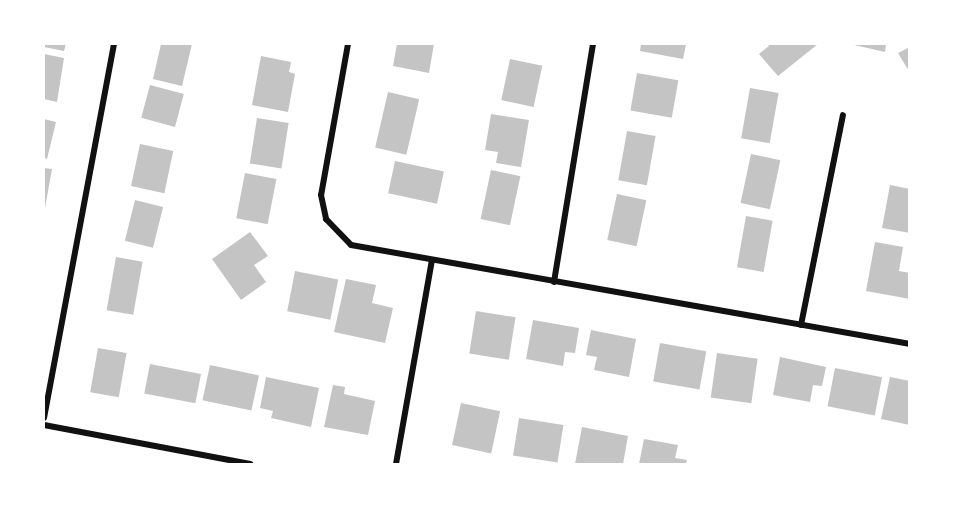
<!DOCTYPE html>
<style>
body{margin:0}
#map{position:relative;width:953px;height:508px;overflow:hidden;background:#fff;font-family:"Noto Sans",sans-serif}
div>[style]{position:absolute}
.building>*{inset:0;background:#c4c4c4;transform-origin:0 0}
.minor>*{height:6px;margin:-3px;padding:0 3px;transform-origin:3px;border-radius:3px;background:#111}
span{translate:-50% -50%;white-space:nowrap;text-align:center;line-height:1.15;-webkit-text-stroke:4.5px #fff;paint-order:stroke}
.frame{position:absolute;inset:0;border:45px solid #fff;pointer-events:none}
</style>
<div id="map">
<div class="building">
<div style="clip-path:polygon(44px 44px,66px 44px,64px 51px,44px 47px)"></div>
<div style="clip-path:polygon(161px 44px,192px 44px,182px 86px,153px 79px)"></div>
<div style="clip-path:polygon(397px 44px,434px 44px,429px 73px,393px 66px)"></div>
<div style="clip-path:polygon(641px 44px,686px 44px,683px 59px,640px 51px)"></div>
<div style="clip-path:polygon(767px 44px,818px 44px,778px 76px,759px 54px,769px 46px)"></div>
<div style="clip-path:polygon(850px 44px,886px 44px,885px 52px)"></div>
<div style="clip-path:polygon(910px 47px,910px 73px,898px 53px)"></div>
<div style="clip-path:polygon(44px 54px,64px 58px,57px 102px,44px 99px)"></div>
<div style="clip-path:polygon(261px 56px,291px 62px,289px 72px,295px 74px,288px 112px,252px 105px)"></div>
<div style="left:510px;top:59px;width:33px;height:42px;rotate:12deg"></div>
<div style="left:637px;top:73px;width:42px;height:38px;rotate:10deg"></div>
<div style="left:150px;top:85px;width:35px;height:34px;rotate:15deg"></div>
<div style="left:750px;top:88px;width:29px;height:51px;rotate:10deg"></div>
<div style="left:388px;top:92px;width:32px;height:57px;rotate:13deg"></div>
<div style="clip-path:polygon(491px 114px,529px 120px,521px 167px,496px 163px,498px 152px,485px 150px)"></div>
<div style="left:257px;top:118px;width:32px;height:46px;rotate:9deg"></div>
<div style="clip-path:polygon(44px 119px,56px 122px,47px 159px,44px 158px)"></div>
<div style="left:627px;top:131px;width:29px;height:50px;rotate:10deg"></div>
<div style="left:140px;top:144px;width:34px;height:43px;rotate:12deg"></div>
<div style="left:751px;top:154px;width:30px;height:50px;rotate:12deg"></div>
<div style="left:395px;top:161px;width:50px;height:33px;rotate:12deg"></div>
<div style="clip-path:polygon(44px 168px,52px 169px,45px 208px,44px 208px)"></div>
<div style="left:491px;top:170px;width:30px;height:50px;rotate:12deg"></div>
<div style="left:245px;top:173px;width:32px;height:46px;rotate:11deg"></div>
<div style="clip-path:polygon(890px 185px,910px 189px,910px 233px,882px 228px)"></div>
<div style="left:617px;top:194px;width:30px;height:47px;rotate:12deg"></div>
<div style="left:135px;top:200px;width:29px;height:42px;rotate:14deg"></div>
<div style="left:746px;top:216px;width:27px;height:52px;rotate:10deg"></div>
<div style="clip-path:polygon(250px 232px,268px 256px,254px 265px,266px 282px,241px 300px,212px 259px)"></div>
<div style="clip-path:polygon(875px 242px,903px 247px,899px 271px,910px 273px,910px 299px,866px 291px)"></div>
<div style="left:116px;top:257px;width:27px;height:54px;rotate:10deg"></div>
<div style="left:295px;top:271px;width:44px;height:41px;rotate:11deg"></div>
<div style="clip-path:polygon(346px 279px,376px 285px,372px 303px,393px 308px,385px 343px,334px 332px)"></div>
<div style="left:476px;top:311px;width:40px;height:43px;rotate:9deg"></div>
<div style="clip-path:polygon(533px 320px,579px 328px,575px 353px,565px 352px,563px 366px,526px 359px)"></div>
<div style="clip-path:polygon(591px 330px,636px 339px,629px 377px,594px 370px,597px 357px,586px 355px)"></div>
<div style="left:660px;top:343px;width:47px;height:39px;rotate:10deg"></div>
<div style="left:98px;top:348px;width:29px;height:45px;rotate:10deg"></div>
<div style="left:717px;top:353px;width:41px;height:45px;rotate:8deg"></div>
<div style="clip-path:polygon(780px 357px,826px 367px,822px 386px,813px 385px,810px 402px,773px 395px)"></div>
<div style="left:150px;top:364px;width:52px;height:30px;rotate:11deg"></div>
<div style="left:210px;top:365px;width:50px;height:36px;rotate:12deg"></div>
<div style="left:835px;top:368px;width:48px;height:39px;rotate:11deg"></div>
<div style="clip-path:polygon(266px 377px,319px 388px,311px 427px,271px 418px,273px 411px,260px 408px)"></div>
<div style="clip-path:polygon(890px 377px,910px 381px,910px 425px,881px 419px)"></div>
<div style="clip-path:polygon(333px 385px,345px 387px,344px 394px,375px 401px,368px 435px,324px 427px)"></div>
<div style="left:461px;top:403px;width:40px;height:43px;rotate:12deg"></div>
<div style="left:519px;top:418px;width:45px;height:38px;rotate:9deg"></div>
<div style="clip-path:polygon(582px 427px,628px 436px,623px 464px,575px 464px)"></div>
<div style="clip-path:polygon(644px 439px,678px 445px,675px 458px,687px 460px,686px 464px,639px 464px)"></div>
</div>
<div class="minor">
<div style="left:348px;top:44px;width:153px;rotate:100.1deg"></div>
<div style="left:321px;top:195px;width:25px;rotate:78deg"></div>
<div style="left:326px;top:219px;width:36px;rotate:46deg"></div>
<div style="left:351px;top:245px;width:568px;rotate:10.04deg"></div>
<div style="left:554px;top:282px;width:241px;rotate:-80.7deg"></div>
<div style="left:801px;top:325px;width:214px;rotate:-78.7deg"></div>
<div style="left:44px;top:418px;width:380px;rotate:-79.4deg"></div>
<div style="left:44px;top:425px;width:210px;rotate:10.7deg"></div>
<div style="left:396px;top:464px;width:207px;rotate:-80deg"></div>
</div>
<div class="frame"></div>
</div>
